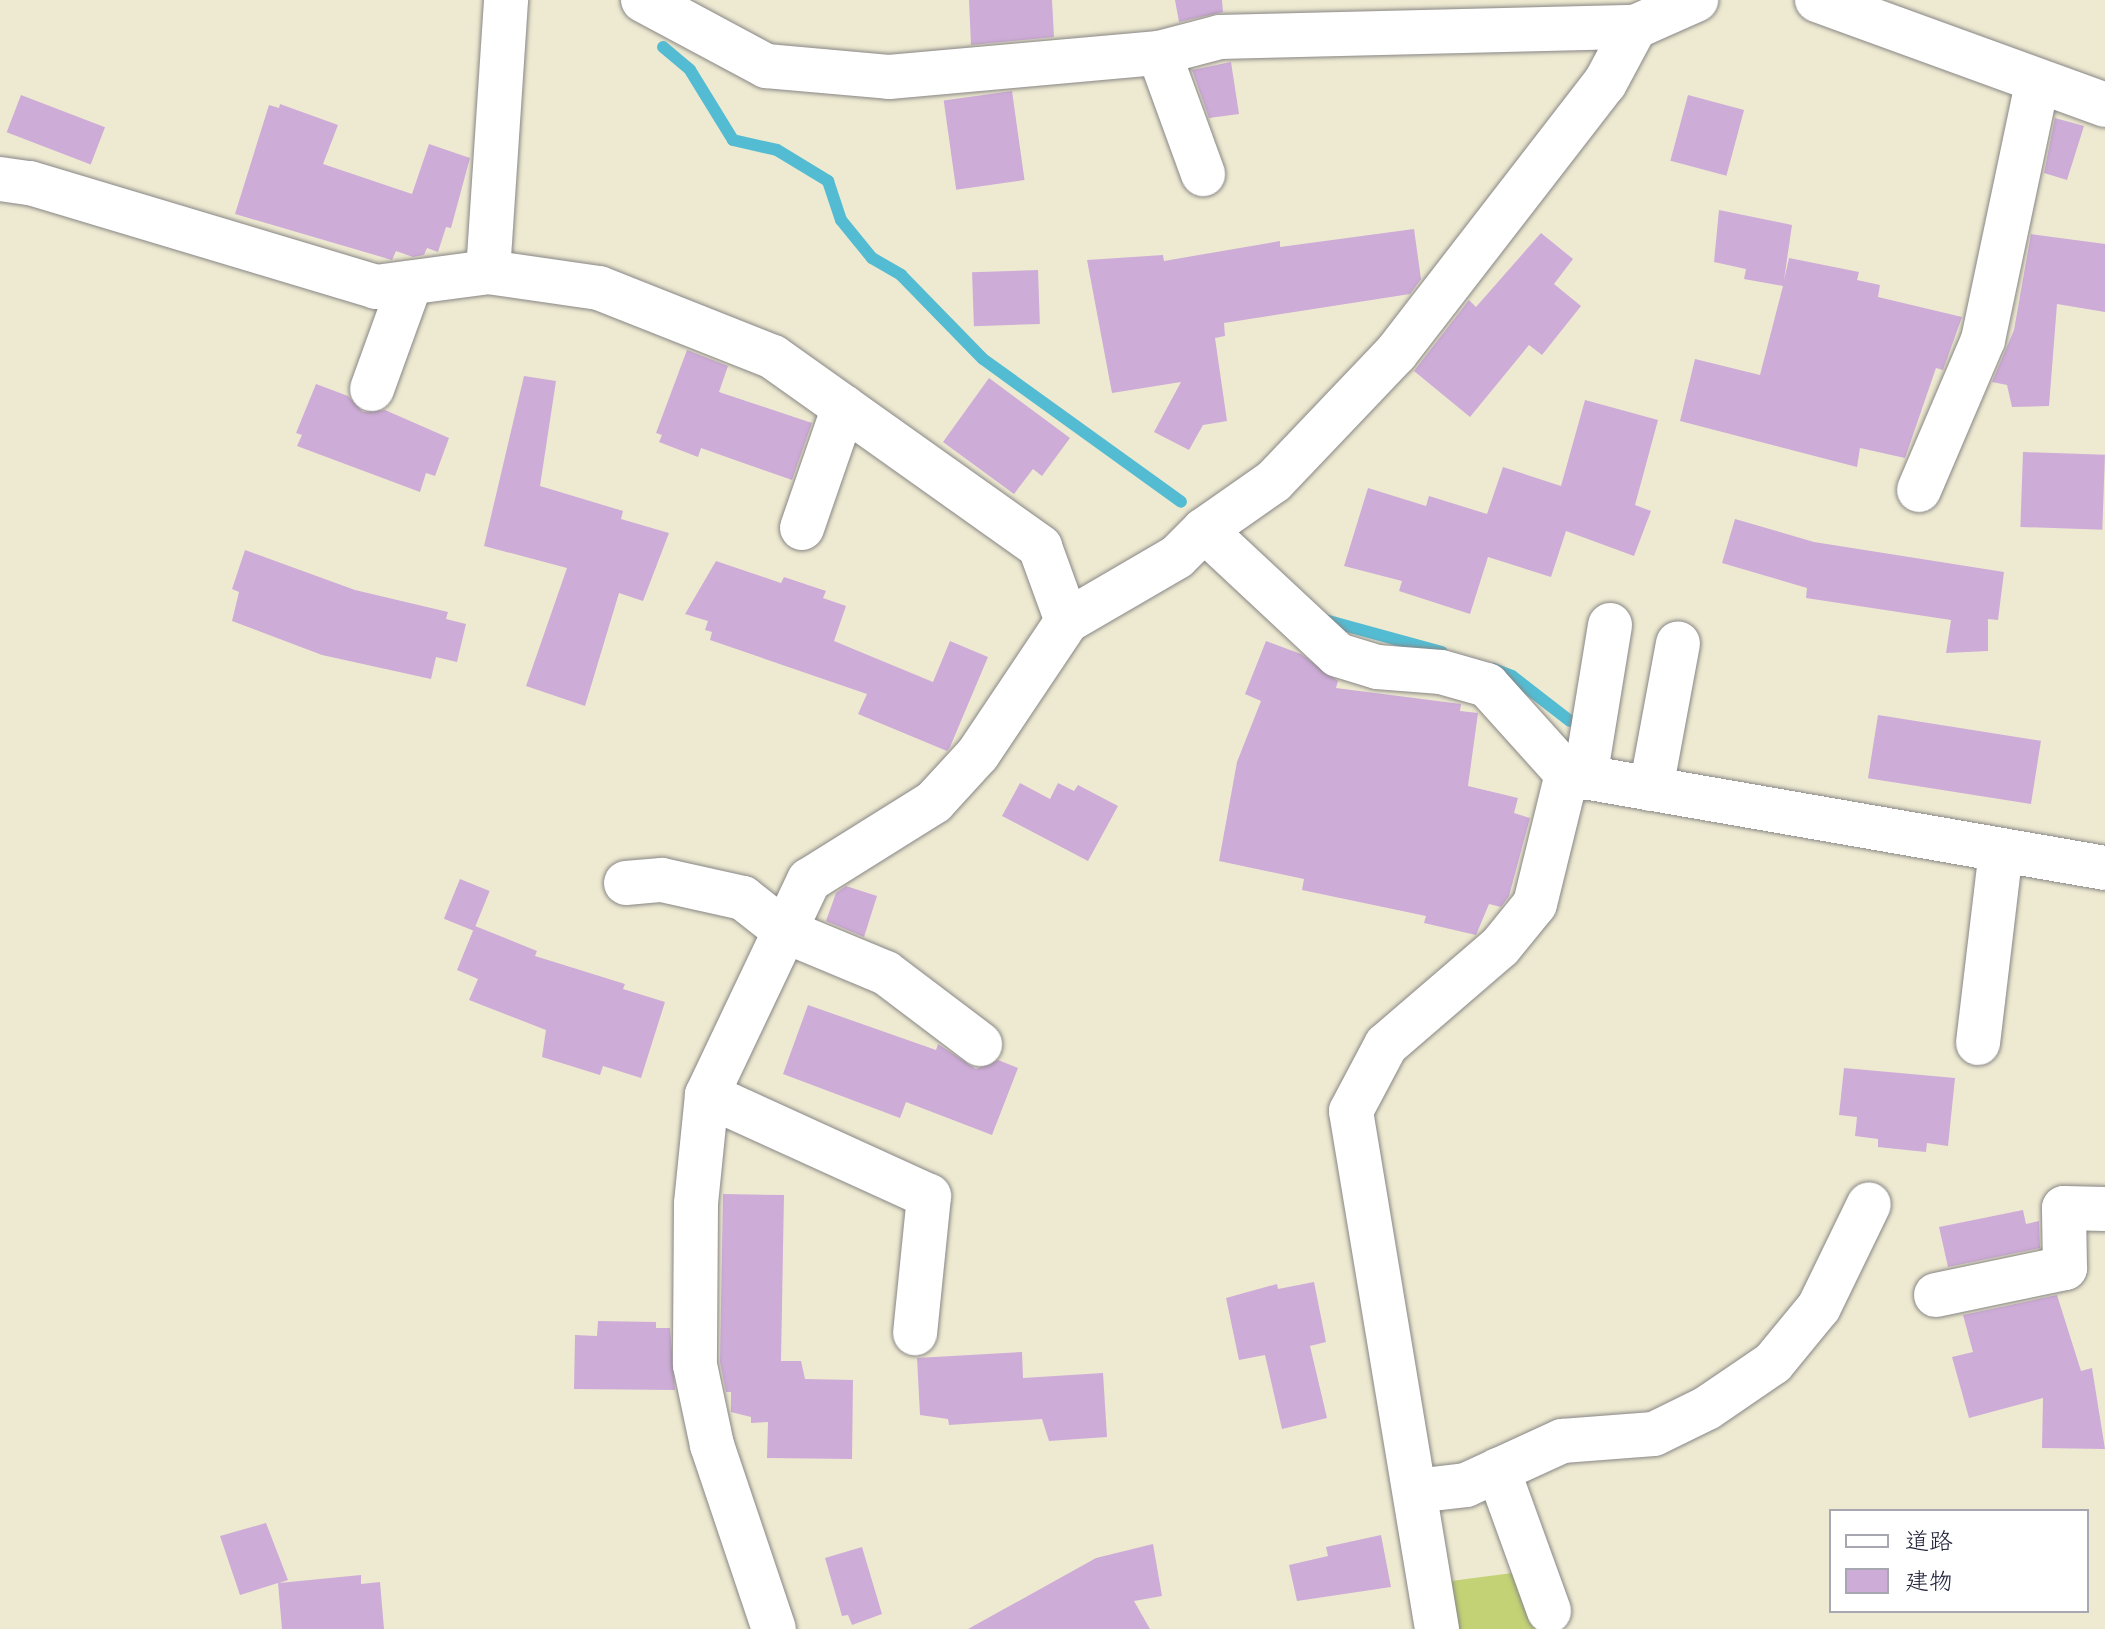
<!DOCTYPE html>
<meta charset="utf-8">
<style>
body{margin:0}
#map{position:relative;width:2105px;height:1629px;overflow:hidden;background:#eeead1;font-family:"Indie Flower","Klee One",sans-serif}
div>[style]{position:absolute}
.green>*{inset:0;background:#c3d275}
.stream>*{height:12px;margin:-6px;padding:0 6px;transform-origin:6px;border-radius:6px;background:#54bcd2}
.building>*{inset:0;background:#ceacd8;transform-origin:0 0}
.roads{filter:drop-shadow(0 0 2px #888686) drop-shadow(0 0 2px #888686)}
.minor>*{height:44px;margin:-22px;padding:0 22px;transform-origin:22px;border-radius:22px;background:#fff}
span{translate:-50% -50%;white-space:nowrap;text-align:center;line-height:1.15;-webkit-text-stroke:6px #fff;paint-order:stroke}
.legend{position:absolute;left:1829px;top:1509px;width:260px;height:104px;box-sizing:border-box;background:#fff;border:2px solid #a7a7b1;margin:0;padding:10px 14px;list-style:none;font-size:24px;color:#22223b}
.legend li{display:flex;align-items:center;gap:16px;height:40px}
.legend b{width:40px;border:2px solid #a7a7b1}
</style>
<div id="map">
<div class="green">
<div style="clip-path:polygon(1520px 1572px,1537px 1629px,1459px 1629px,1451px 1581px)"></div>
</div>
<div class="stream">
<div style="left:663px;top:47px;width:35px;rotate:40deg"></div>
<div style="left:690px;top:70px;width:82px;rotate:58.4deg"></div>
<div style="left:733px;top:140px;width:45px;rotate:12.8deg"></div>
<div style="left:777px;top:150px;width:60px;rotate:31.3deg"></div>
<div style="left:828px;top:181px;width:41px;rotate:71.6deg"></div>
<div style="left:841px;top:220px;width:49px;rotate:50.8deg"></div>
<div style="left:872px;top:258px;width:34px;rotate:30deg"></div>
<div style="left:901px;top:275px;width:117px;rotate:45.7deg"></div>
<div style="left:983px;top:359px;width:244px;rotate:35.8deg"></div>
<div style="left:1325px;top:620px;width:121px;rotate:15.3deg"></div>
<div style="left:1494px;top:669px;width:19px;rotate:21deg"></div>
<div style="left:1512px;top:676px;width:73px;rotate:37.8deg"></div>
</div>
<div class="building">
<div style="clip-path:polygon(969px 0,1052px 0,1054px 37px,971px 45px)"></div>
<div style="clip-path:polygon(1175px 0,1222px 0,1223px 12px,1179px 22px)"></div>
<div style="clip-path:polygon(1231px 62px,1239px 114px,1209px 118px,1192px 70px)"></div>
<div style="left:1012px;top:91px;width:90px;height:69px;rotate:82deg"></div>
<div style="left:21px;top:95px;width:90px;height:40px;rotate:21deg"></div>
<div style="left:1688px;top:95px;width:58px;height:68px;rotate:15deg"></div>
<div style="clip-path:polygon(280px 104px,338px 125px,323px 164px,412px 194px,429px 144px,470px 158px,451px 228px,446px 227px,438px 252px,427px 248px,424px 255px,413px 257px,396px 251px,392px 260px,235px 214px,269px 105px,279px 108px)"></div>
<div style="clip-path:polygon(2055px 118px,2084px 126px,2067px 180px,2044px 173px)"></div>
<div style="clip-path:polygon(1719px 210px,1792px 225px,1784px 280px,1789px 258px,1859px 272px,1857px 280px,1880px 285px,1878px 297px,1962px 317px,1943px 370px,1936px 368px,1905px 458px,1860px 448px,1857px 467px,1680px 421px,1695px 359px,1760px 375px,1783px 286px,1744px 279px,1746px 269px,1714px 262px)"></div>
<div style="clip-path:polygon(1414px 229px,1421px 279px,1410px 294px,1224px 323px,1225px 336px,1215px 338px,1227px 421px,1203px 425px,1189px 450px,1154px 432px,1181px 382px,1112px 393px,1087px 260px,1163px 255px,1164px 261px,1280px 241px,1280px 247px)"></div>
<div style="clip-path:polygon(1541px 233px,1573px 259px,1554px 284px,1581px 306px,1542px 355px,1529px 345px,1470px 417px,1414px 371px,1469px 300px,1476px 307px)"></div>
<div style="clip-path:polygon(2031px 234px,2105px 244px,2105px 312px,2057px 304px,2049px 406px,2012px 407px,2007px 385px,1992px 382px,2014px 330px)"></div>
<div style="left:1038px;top:270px;width:54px;height:66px;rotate:88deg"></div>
<div style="clip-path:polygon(687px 350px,728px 366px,719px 392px,812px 423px,792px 480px,701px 448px,698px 457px,659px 442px,662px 435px,656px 433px)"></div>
<div style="clip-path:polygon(524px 376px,556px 381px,540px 486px,623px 511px,621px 519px,669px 533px,643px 601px,619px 593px,585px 706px,526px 686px,567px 568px,484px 546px)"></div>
<div style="clip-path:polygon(989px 378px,1070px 438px,1042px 476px,1033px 469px,1014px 494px,943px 442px)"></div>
<div style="clip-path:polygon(316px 384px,348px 396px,363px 412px,385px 410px,449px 438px,435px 476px,426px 473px,420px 492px,297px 446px,302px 435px,296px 433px)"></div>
<div style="clip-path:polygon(1585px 400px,1658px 420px,1635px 505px,1651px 511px,1634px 556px,1566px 531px,1551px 577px,1488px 557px,1470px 614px,1399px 591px,1402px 581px,1344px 566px,1368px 488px,1426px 506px,1429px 496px,1487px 514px,1503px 467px,1561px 486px)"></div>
<div style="left:2023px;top:452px;width:82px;height:75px;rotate:2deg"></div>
<div style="clip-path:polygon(1735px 519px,1814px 542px,2004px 572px,1998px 620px,1988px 619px,1988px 651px,1946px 653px,1951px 620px,1806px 598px,1807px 588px,1722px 563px)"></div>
<div style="clip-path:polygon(245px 550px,355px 590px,448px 612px,446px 619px,466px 624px,457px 662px,436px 657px,431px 679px,322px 655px,232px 621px,239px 592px,232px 589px)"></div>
<div style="clip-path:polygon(716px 561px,781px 583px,784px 577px,826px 591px,823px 598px,846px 606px,834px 641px,933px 682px,950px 641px,988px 657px,950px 747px,947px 751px,858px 714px,867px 694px,710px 640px,712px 632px,705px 630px,708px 621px,685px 614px)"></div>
<div style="clip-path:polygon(1266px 641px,1301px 654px,1338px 681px,1336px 688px,1461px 704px,1460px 711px,1478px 713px,1468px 786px,1518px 798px,1514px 813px,1530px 818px,1509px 896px,1501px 907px,1489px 904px,1476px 935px,1424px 923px,1426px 916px,1302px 890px,1304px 879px,1219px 861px,1237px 762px,1261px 701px,1245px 694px)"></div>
<div style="left:1878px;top:715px;width:165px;height:64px;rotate:9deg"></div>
<div style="clip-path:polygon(1020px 783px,1050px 799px,1058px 783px,1074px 791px,1078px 785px,1118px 806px,1088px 861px,1002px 816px)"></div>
<div style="left:460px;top:879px;width:32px;height:43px;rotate:22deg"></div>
<div style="clip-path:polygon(846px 886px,877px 896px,864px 937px,826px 921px,836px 893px)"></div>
<div style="clip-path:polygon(475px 926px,537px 951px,535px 956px,625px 984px,623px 989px,665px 1002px,641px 1078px,603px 1066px,600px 1075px,542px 1057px,546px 1030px,469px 1000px,478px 979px,457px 970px)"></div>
<div style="clip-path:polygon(808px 1005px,936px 1050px,938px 1044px,976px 1069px,998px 1060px,1018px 1068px,992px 1135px,906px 1102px,900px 1118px,783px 1074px)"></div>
<div style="clip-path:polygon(1844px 1068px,1955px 1078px,1948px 1146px,1927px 1143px,1926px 1152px,1878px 1147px,1878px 1139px,1855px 1136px,1857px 1117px,1839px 1115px)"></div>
<div style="clip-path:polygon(723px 1194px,784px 1195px,781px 1361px,801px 1361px,805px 1379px,853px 1380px,852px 1459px,767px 1458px,768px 1422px,751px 1423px,751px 1417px,731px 1412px,731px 1392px,726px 1392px,720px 1362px)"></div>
<div style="clip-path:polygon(2023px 1210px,2026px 1224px,2039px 1221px,2040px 1248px,1948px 1267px,1939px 1227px)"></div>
<div style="clip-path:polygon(1314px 1282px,1326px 1342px,1310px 1346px,1327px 1418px,1282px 1429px,1265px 1355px,1239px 1360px,1226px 1298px,1277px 1284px,1278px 1289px)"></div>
<div style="clip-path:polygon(2057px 1295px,2081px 1371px,2092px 1368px,2105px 1449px,2042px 1448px,2043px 1398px,1969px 1418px,1952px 1357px,1973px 1352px,1963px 1315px)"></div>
<div style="clip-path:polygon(598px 1321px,656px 1322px,656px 1328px,670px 1328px,675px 1390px,574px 1389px,575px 1335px,597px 1336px)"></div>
<div style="clip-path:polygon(1022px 1352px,1023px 1378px,1103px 1373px,1107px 1437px,1049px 1441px,1042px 1419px,949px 1425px,948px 1419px,920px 1415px,917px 1358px)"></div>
<div style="clip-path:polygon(266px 1523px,288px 1580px,279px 1583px,361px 1575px,361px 1584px,380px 1582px,384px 1629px,282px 1629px,278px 1583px,240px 1595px,220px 1536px)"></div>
<div style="clip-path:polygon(1381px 1535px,1391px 1587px,1297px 1601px,1289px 1565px,1328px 1556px,1326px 1547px)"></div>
<div style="clip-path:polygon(1153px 1544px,1162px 1596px,1134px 1601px,1150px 1629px,968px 1629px,1096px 1558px)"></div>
<div style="clip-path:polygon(862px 1547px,882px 1614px,852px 1625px,848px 1615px,842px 1616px,825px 1558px)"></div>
</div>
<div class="roads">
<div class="minor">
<div style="left:643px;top:0;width:140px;rotate:28.2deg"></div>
<div style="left:766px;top:66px;width:123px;rotate:5.1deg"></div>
<div style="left:889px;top:77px;width:271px;rotate:-5.1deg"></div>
<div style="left:1159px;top:53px;width:63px;rotate:-14.7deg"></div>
<div style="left:1220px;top:37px;width:415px;rotate:-1.4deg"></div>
<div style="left:1635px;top:27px;width:67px;rotate:-23.9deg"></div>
<div style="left:1817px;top:0;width:307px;rotate:20deg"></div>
<div style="left:1159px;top:53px;width:129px;rotate:70deg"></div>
<div style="left:0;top:179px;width:30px;rotate:8deg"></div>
<div style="left:30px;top:183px;width:361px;rotate:16.7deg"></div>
<div style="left:376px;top:287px;width:113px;rotate:-7.6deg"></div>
<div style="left:488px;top:272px;width:273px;rotate:-86.2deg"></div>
<div style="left:488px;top:272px;width:112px;rotate:8.2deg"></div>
<div style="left:599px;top:288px;width:187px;rotate:21.6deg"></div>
<div style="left:773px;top:357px;width:328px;rotate:35.4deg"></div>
<div style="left:1040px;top:547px;width:79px;rotate:70deg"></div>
<div style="left:1067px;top:621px;width:160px;rotate:123.8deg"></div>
<div style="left:978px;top:754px;width:65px;rotate:132.5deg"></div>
<div style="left:934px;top:802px;width:147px;rotate:148deg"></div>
<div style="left:809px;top:880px;width:238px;rotate:115.4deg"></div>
<div style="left:707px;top:1095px;width:110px;rotate:95.8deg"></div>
<div style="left:696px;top:1204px;width:161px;rotate:90.4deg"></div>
<div style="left:695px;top:1365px;width:82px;rotate:78deg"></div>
<div style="left:712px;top:1445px;width:194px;rotate:71.4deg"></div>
<div style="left:372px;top:389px;width:112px;rotate:-70.1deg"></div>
<div style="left:1919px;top:490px;width:163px;rotate:-66.9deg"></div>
<div style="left:1983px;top:340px;width:262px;rotate:-78.1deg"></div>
<div style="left:802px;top:528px;width:128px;rotate:-70.9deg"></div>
<div style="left:1204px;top:530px;width:183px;rotate:43deg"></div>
<div style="left:1338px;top:655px;width:41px;rotate:17.1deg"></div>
<div style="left:1377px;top:667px;width:64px;rotate:4.5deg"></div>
<div style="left:1441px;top:672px;width:48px;rotate:15.8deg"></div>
<div style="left:1487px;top:685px;width:120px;rotate:48deg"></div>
<div style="left:1067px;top:621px;width:127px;rotate:-30.2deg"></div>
<div style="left:1177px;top:557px;width:38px;rotate:-45deg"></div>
<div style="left:1204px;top:530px;width:85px;rotate:-35deg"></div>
<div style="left:1274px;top:481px;width:177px;rotate:-46.4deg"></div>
<div style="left:1396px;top:353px;width:341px;rotate:-52.3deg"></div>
<div style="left:1605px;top:83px;width:64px;rotate:-61.8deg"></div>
<div style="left:1585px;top:778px;width:155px;rotate:-80.7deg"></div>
<div style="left:1651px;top:789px;width:148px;rotate:-79.5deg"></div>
<div style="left:626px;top:883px;width:36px;rotate:-5deg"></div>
<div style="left:662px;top:880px;width:83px;rotate:12.5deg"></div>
<div style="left:743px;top:898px;width:53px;rotate:38.2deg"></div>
<div style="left:785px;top:931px;width:109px;rotate:22.6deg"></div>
<div style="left:886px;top:973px;width:118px;rotate:37.1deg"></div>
<div style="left:1978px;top:1043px;width:194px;rotate:-83.2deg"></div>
<div style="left:707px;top:1095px;width:244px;rotate:24.5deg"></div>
<div style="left:929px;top:1196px;width:138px;rotate:95.8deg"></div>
<div style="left:1936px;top:1295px;width:132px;rotate:-11.8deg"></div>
<div style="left:2065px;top:1268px;width:60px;rotate:-91deg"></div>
<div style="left:2064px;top:1208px;width:41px;rotate:1.4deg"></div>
<div style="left:1498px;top:1470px;width:150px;rotate:70.1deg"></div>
<div style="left:1415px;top:1491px;width:51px;rotate:-6.7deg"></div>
<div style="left:1466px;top:1485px;width:106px;rotate:-24.6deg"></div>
<div style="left:1562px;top:1441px;width:92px;rotate:-4.4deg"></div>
<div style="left:1654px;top:1434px;width:59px;rotate:-26.1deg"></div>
<div style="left:1707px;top:1408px;width:80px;rotate:-34.3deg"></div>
<div style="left:1773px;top:1363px;width:72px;rotate:-50.6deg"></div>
<div style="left:1819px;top:1307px;width:114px;rotate:-64.1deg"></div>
<div style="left:1437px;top:1629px;width:525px;rotate:-99.43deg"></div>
<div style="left:1351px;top:1111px;width:75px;rotate:-62.1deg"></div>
<div style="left:1386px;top:1045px;width:150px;rotate:-40.7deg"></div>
<div style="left:1500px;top:947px;width:55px;rotate:-50.9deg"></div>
<div style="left:1535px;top:904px;width:134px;rotate:-76.2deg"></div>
<div style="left:1567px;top:774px;width:546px;rotate:9.91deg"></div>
</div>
</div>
<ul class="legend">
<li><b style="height:10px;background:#fff"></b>道路</li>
<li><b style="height:22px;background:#ceacd8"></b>建物</li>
</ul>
</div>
